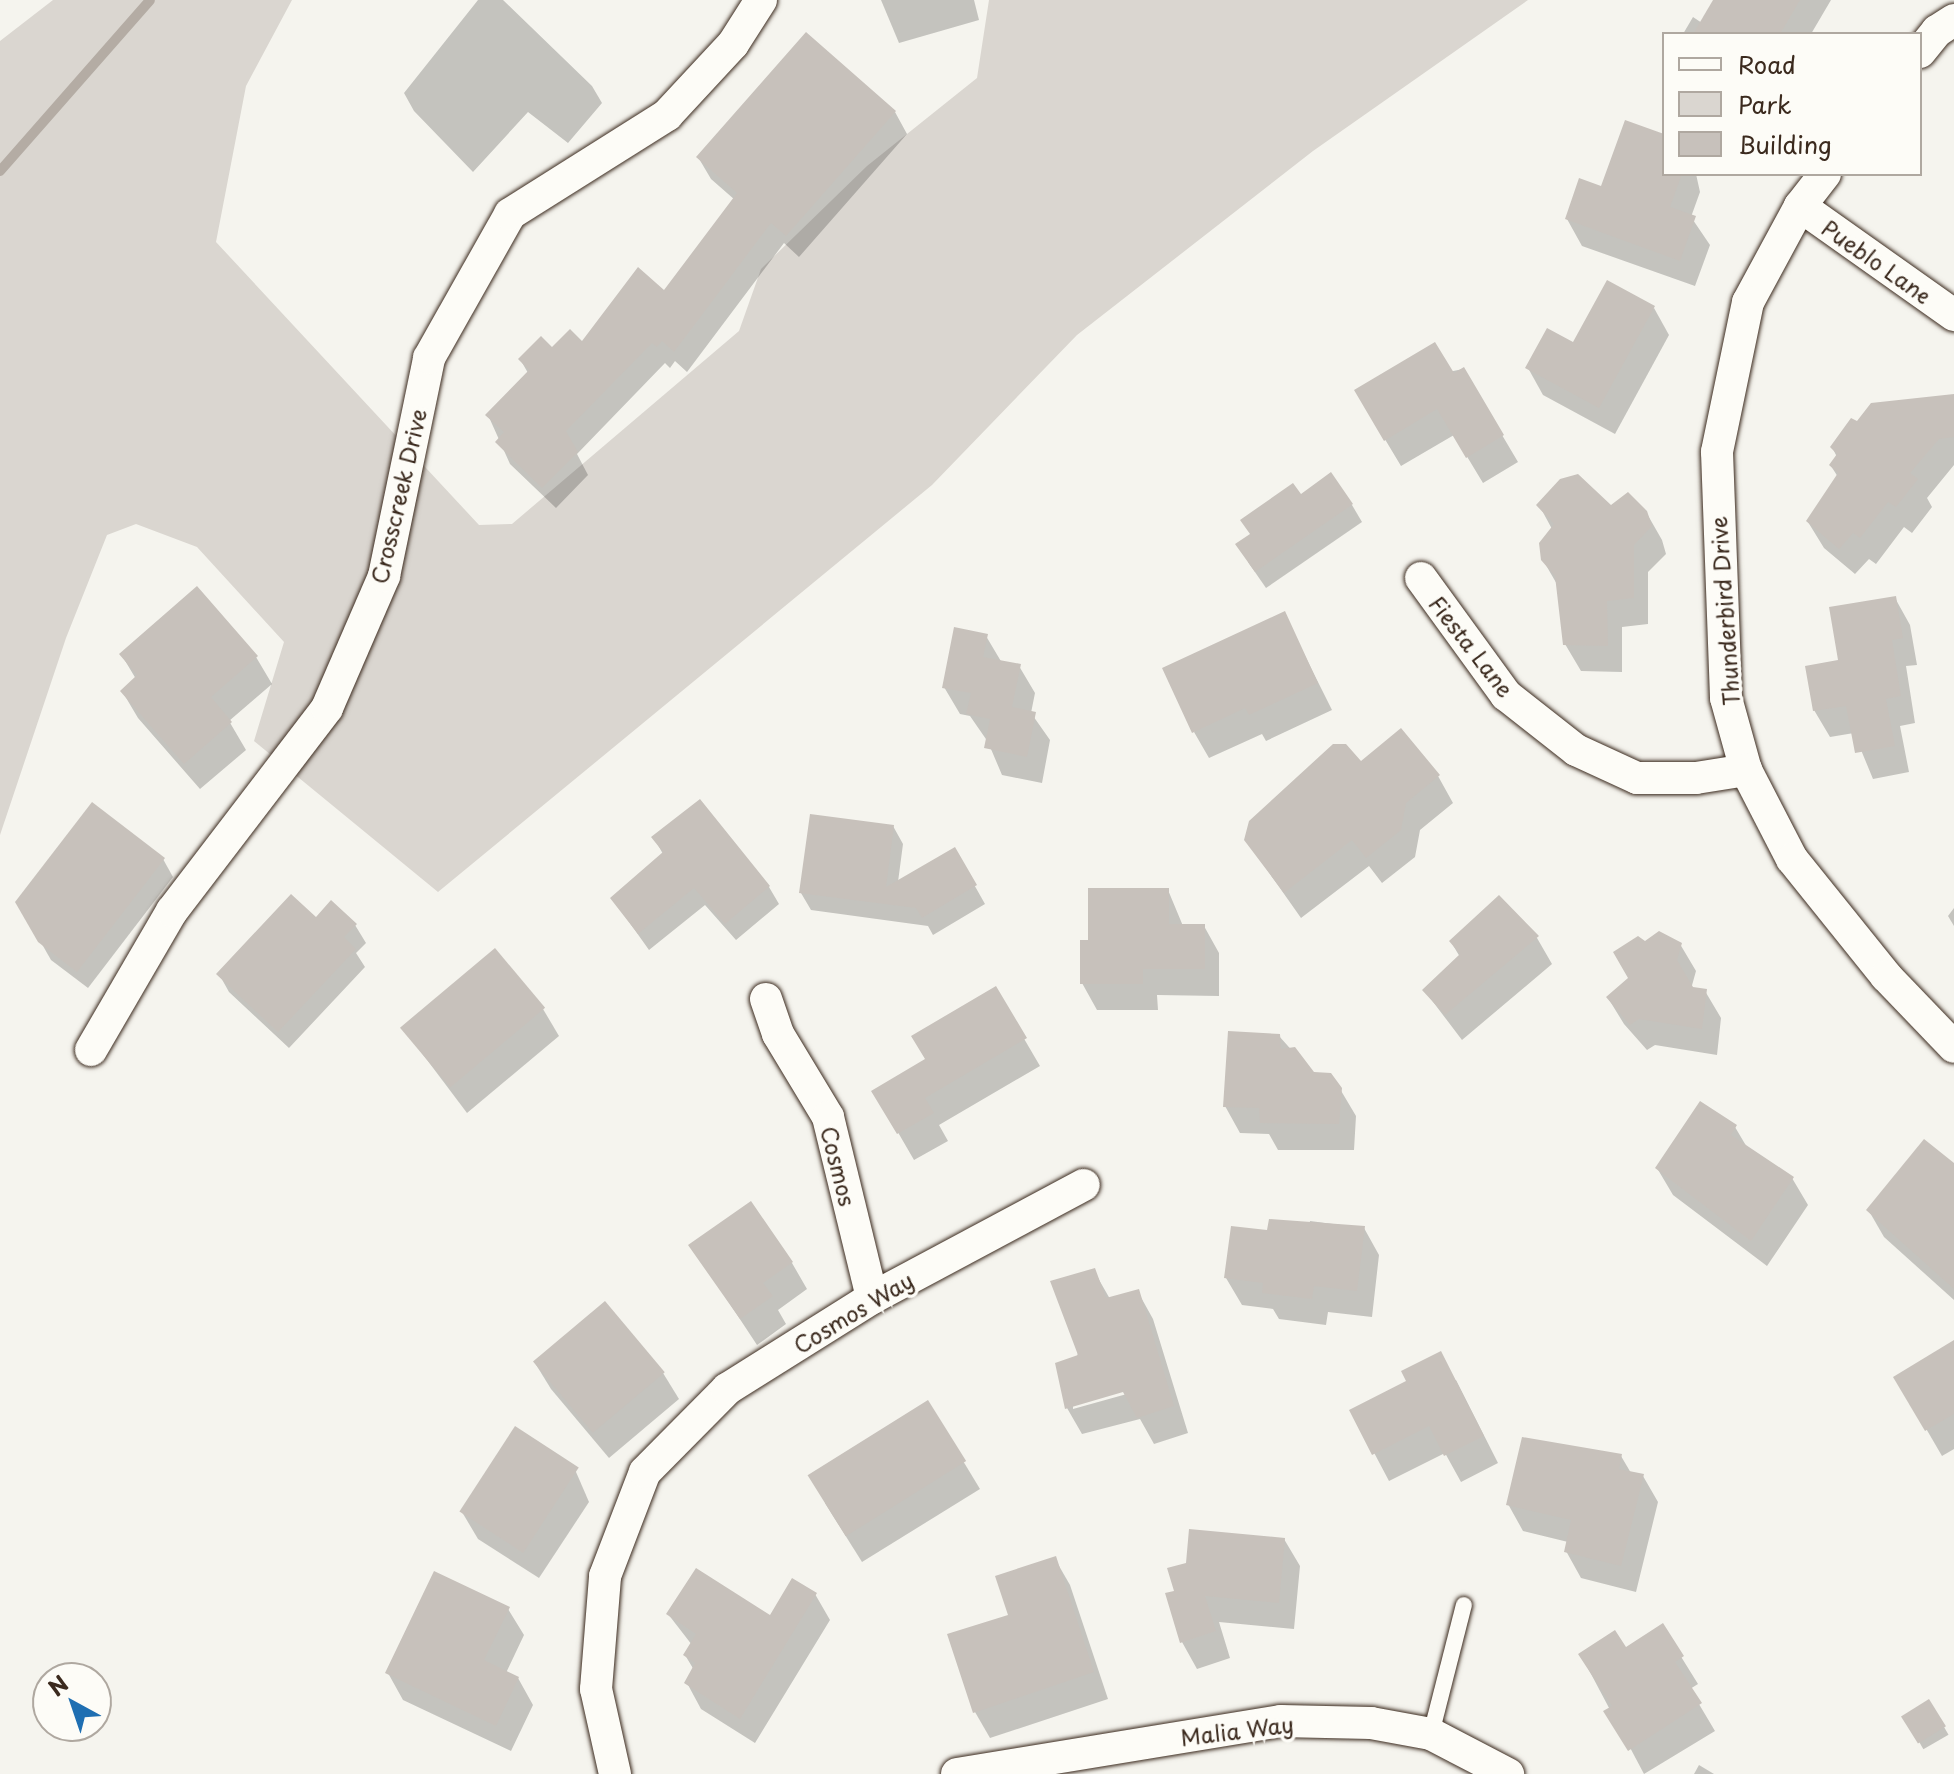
<!DOCTYPE html>
<style>
body{margin:0}
#map{position:relative;width:1954px;height:1774px;overflow:hidden;background:#f5f4ee;font-family:"Playpen Sans",sans-serif}
div>[style]{position:absolute}
.green>*{inset:0;background:#dad6d0}
.shadow>*{inset:0;background:#0003;transform-origin:0 0}
.stream>*{height:10px;margin:-5px;padding:0 5px;transform-origin:5px;border-radius:5px;background:#b4aca4}
.building>*{inset:0;background:#c7c1bb;transform-origin:0 0}
.roads{filter:drop-shadow(0 0 2px #3b2a1e) drop-shadow(0 0 2px #3b2a1e)}
.lane>*{height:16px;margin:-8px;padding:0 8px;transform-origin:8px;border-radius:8px;background:#fdfcf7}
.street>*{height:32px;margin:-16px;padding:0 16px;transform-origin:16px;border-radius:16px;background:#fdfcf7}
span{translate:-50% -50%;white-space:nowrap;text-align:center;line-height:1.15;-webkit-text-stroke:7px #fdfcf7;paint-order:stroke}
.street-label{font-size:22px;color:#3b2a1e}
.legend{position:absolute;left:1662px;top:32px;width:260px;height:144px;box-sizing:border-box;background:#fdfcf7;border:2px solid #afa8a0;margin:0;padding:10px 14px;list-style:none;font-size:24px;color:#3b2a1e}
.legend li{display:flex;align-items:center;gap:16px;height:40px}
.legend b{width:40px;border:2px solid #afa8a0}
.north{position:absolute;left:32px;top:1662px;width:80px;height:80px;box-sizing:border-box;background:#fdfcf7;border:2px solid #afa8a0;border-radius:50%;rotate:320deg;font-size:22px;font-weight:700;line-height:32px;text-align:center;color:#3b2a1e}
.north::after{content:'';display:block;margin:auto;width:28px;height:36px;background:#1f6fb2;clip-path:polygon(50% 0,100% 100%,50% 72%,0 100%)}
</style>
<div id="map">
<div class="green">
<div style="clip-path:polygon(53px 0,292px 0,246px 86px,216px 242px,479px 525px,512px 524px,739px 331px,761px 269px,867px 166px,977px 78px,989px 0,1528px 0,1313px 151px,1077px 335px,932px 485px,438px 892px,254px 741px,284px 642px,197px 547px,136px 524px,107px 535px,66px 638px,0 835px,0 41px)"></div>
</div>
<div class="shadow">
<div style="clip-path:polygon(478px 0,503px 0,592px 86px,602px 103px,568px 143px,528px 112px,473px 172px,414px 111px,404px 93px)"></div>
<div style="clip-path:polygon(881px 0,974px 0,979px 20px,899px 43px)"></div>
<div style="clip-path:polygon(1715px 0,1831px 0,1811px 34px,1683px 34px,1693px 17px,1702px 23px)"></div>
<div style="clip-path:polygon(895px 112px,907px 134px,799px 257px,784px 243px,687px 372px,675px 361px,670px 368px,665px 363px,577px 454px,588px 475px,556px 508px,510px 464px,488px 415px,528px 373px,520px 359px,582px 344px,664px 293px,735px 200px,711px 179px,698px 157px)"></div>
<div style="clip-path:polygon(1664px 136px,1664px 174px,1696px 174px,1700px 192px,1691px 217px,1710px 245px,1695px 286px,1582px 246px,1567px 219px)"></div>
<div style="clip-path:polygon(1654px 308px,1669px 335px,1615px 434px,1543px 395px,1528px 368px)"></div>
<div style="clip-path:polygon(1463px 369px,1518px 462px,1483px 483px,1454px 435px,1401px 466px,1356px 391px)"></div>
<div style="clip-path:polygon(1954px 397px,1954px 465px,1927px 498px,1932px 507px,1912px 533px,1904px 527px,1876px 564px,1869px 559px,1855px 574px,1824px 548px,1808px 522px,1838px 477px,1831px 466px,1837px 457px,1832px 447px,1857px 423px)"></div>
<div style="clip-path:polygon(1300px 497px,1352px 505px,1362px 522px,1266px 588px,1248px 562px,1252px 535px)"></div>
<div style="clip-path:polygon(1539px 505px,1646px 512px,1662px 540px,1666px 554px,1648px 572px,1648px 624px,1622px 627px,1622px 672px,1581px 671px,1565px 644px,1558px 586px,1543px 560px,1552px 529px)"></div>
<div style="clip-path:polygon(1895px 598px,1910px 625px,1917px 665px,1906px 666px,1915px 723px,1900px 726px,1909px 772px,1873px 779px,1854px 733px,1830px 737px,1814px 710px,1840px 662px)"></div>
<div style="clip-path:polygon(1284px 614px,1332px 710px,1266px 741px,1262px 734px,1209px 758px,1194px 732px)"></div>
<div style="clip-path:polygon(986px 636px,1002px 663px,1019px 666px,1035px 693px,1031px 713px,1050px 740px,1042px 783px,1002px 775px,988px 742px,970px 716px,960px 714px,944px 687px)"></div>
<div style="clip-path:polygon(121px 654px,256px 657px,272px 684px,229px 721px,246px 750px,200px 789px,138px 718px,122px 691px,136px 679px)"></div>
<div style="clip-path:polygon(1360px 764px,1438px 776px,1453px 803px,1420px 830px,1415px 857px,1382px 883px,1369px 866px,1301px 918px,1246px 840px)"></div>
<div style="clip-path:polygon(893px 826px,903px 844px,898px 882px,954px 849px,985px 904px,933px 935px,928px 926px,811px 910px,801px 893px)"></div>
<div style="clip-path:polygon(654px 838px,769px 887px,779px 904px,736px 940px,705px 905px,649px 950px,612px 898px,663px 854px)"></div>
<div style="clip-path:polygon(163px 859px,173px 877px,88px 988px,51px 960px,18px 902px)"></div>
<div style="clip-path:polygon(1168px 890px,1183px 926px,1204px 926px,1219px 953px,1219px 996px,1157px 995px,1158px 1010px,1097px 1010px,1082px 983px,1090px 942px)"></div>
<div style="clip-path:polygon(1954px 908px,1954px 926px,1948px 916px)"></div>
<div style="clip-path:polygon(316px 920px,355px 925px,366px 943px,356px 953px,365px 967px,289px 1048px,229px 992px,219px 974px)"></div>
<div style="clip-path:polygon(1537px 938px,1552px 964px,1462px 1040px,1424px 990px,1460px 957px,1451px 942px)"></div>
<div style="clip-path:polygon(1645px 943px,1680px 944px,1696px 971px,1691px 989px,1705px 991px,1721px 1018px,1717px 1055px,1655px 1045px,1647px 1050px,1624px 1024px,1608px 998px,1630px 978px)"></div>
<div style="clip-path:polygon(995px 989px,1040px 1066px,939px 1125px,948px 1141px,914px 1160px,874px 1091px,928px 1060px)"></div>
<div style="clip-path:polygon(543px 1009px,559px 1036px,467px 1113px,403px 1028px)"></div>
<div style="clip-path:polygon(1279px 1036px,1313px 1074px,1340px 1089px,1356px 1116px,1354px 1150px,1278px 1150px,1269px 1134px,1240px 1133px,1225px 1106px)"></div>
<div style="clip-path:polygon(1735px 1127px,1748px 1149px,1792px 1178px,1808px 1205px,1767px 1266px,1673px 1195px,1657px 1168px)"></div>
<div style="clip-path:polygon(1954px 1166px,1954px 1300px,1884px 1237px,1869px 1211px)"></div>
<div style="clip-path:polygon(1310px 1221px,1364px 1228px,1379px 1255px,1372px 1317px,1328px 1312px,1326px 1325px,1279px 1319px,1273px 1309px,1242px 1305px,1226px 1278px,1269px 1232px,1309px 1226px)"></div>
<div style="clip-path:polygon(691px 1245px,792px 1263px,807px 1289px,778px 1310px,786px 1324px,757px 1345px)"></div>
<div style="clip-path:polygon(evenodd,1094px 1271px,1110px 1299px,1138px 1292px,1153px 1319px,1188px 1433px,1154px 1444px,1140px 1419px,1082px 1434px,1067px 1408px,1094px 1271px,1132px 1388px,1134px 1392px,1073px 1409px,1073px 1404px,1132px 1388px)"></div>
<div style="clip-path:polygon(1954px 1346px,1954px 1449px,1942px 1456px,1896px 1377px)"></div>
<div style="clip-path:polygon(535px 1363px,663px 1373px,679px 1399px,609px 1458px,551px 1389px)"></div>
<div style="clip-path:polygon(1456px 1380px,1498px 1463px,1461px 1482px,1445px 1453px,1389px 1481px,1352px 1411px)"></div>
<div style="clip-path:polygon(928px 1403px,980px 1489px,862px 1562px,825px 1503px)"></div>
<div style="clip-path:polygon(1621px 1456px,1631px 1473px,1643px 1476px,1658px 1502px,1636px 1592px,1581px 1578px,1566px 1551px,1568px 1542px,1523px 1531px,1508px 1504px)"></div>
<div style="clip-path:polygon(573px 1465px,589px 1502px,539px 1578px,478px 1539px,462px 1512px)"></div>
<div style="clip-path:polygon(1284px 1539px,1300px 1566px,1294px 1629px,1219px 1622px,1230px 1658px,1197px 1669px,1182px 1642px,1167px 1595px)"></div>
<div style="clip-path:polygon(1055px 1559px,1070px 1585px,1108px 1699px,990px 1738px,975px 1712px,1010px 1616px)"></div>
<div style="clip-path:polygon(815px 1594px,830px 1620px,755px 1743px,701px 1709px,687px 1683px,694px 1670px,685px 1655px,692px 1645px,668px 1614px,770px 1618px)"></div>
<div style="clip-path:polygon(508px 1609px,524px 1635px,506px 1673px,518px 1678px,533px 1705px,511px 1751px,403px 1700px,388px 1673px)"></div>
<div style="clip-path:polygon(1662px 1626px,1698px 1684px,1690px 1689px,1715px 1731px,1644px 1774px,1581px 1655px,1626px 1650px)"></div>
<div style="left:1929px;top:1701px;width:39px;height:29px;rotate:60deg"></div>
<div style="clip-path:polygon(1699px 1765px,1714px 1774px,1694px 1774px)"></div>
</div>
<div class="stream">
<div style="left:0;top:171px;width:227px;rotate:-48.7deg"></div>
</div>
<div class="building">
<div style="clip-path:polygon(1713px 0,1800px 0,1780px 34px,1693px 34px)"></div>
<div style="clip-path:polygon(806px 32px,896px 111px,786px 236px,771px 223px,674px 352px,662px 341px,657px 347px,652px 343px,566px 431px,578px 452px,542px 488px,495px 442px,504px 432px,485px 415px,529px 370px,518px 359px,541px 336px,552px 347px,570px 329px,582px 341px,638px 267px,664px 290px,737px 193px,696px 157px)"></div>
<div style="clip-path:polygon(1625px 120px,1664px 134px,1664px 174px,1682px 174px,1670px 207px,1696px 216px,1680px 261px,1565px 219px,1579px 178px,1601px 186px)"></div>
<div style="clip-path:polygon(1607px 280px,1655px 306px,1599px 408px,1525px 368px,1547px 328px,1573px 342px)"></div>
<div style="clip-path:polygon(1435px 342px,1454px 373px,1464px 367px,1504px 435px,1466px 458px,1437px 409px,1384px 441px,1354px 390px)"></div>
<div style="clip-path:polygon(1954px 394px,1954px 437px,1939px 439px,1910px 473px,1918px 479px,1896px 507px,1888px 502px,1860px 538px,1853px 533px,1839px 549px,1806px 521px,1838px 473px,1829px 465px,1837px 454px,1830px 447px,1851px 418px,1857px 421px,1871px 403px)"></div>
<div style="clip-path:polygon(1331px 472px,1353px 504px,1255px 572px,1235px 544px,1250px 534px,1240px 520px,1293px 483px,1301px 494px)"></div>
<div style="clip-path:polygon(1578px 474px,1611px 505px,1628px 492px,1647px 511px,1652px 526px,1634px 545px,1634px 598px,1607px 601px,1608px 646px,1563px 645px,1555px 576px,1541px 560px,1539px 543px,1554px 524px,1536px 505px,1560px 479px)"></div>
<div style="clip-path:polygon(197px 586px,258px 656px,211px 697px,232px 722px,184px 764px,120px 691px,137px 675px,119px 654px)"></div>
<div style="clip-path:polygon(1896px 596px,1903px 638px,1892px 640px,1901px 696px,1886px 699px,1895px 746px,1855px 753px,1846px 706px,1813px 711px,1805px 666px,1838px 660px,1829px 607px)"></div>
<div style="clip-path:polygon(1285px 611px,1318px 683px,1249px 715px,1245px 708px,1192px 733px,1162px 668px)"></div>
<div style="clip-path:polygon(954px 627px,988px 634px,983px 657px,1021px 664px,1012px 707px,1036px 712px,1027px 757px,984px 748px,990px 719px,966px 714px,971px 693px,942px 688px)"></div>
<div style="clip-path:polygon(1401px 728px,1440px 775px,1406px 803px,1401px 830px,1366px 858px,1352px 840px,1284px 893px,1244px 840px,1249px 821px,1333px 744px,1346px 744px,1361px 761px)"></div>
<div style="clip-path:polygon(700px 799px,770px 886px,725px 924px,694px 888px,638px 934px,610px 898px,663px 852px,651px 837px)"></div>
<div style="clip-path:polygon(92px 802px,165px 858px,77px 972px,38px 942px,15px 902px)"></div>
<div style="clip-path:polygon(810px 814px,894px 825px,886px 887px,955px 847px,977px 885px,922px 918px,916px 908px,799px 893px)"></div>
<div style="clip-path:polygon(1088px 888px,1169px 888px,1169px 924px,1205px 924px,1205px 969px,1143px 969px,1143px 984px,1080px 984px,1080px 940px,1088px 940px)"></div>
<div style="clip-path:polygon(291px 894px,316px 917px,331px 900px,357px 924px,344px 937px,356px 949px,278px 1032px,216px 974px)"></div>
<div style="clip-path:polygon(1499px 895px,1539px 936px,1445px 1015px,1422px 990px,1460px 954px,1449px 941px)"></div>
<div style="clip-path:polygon(1659px 931px,1682px 943px,1677px 960px,1693px 987px,1707px 989px,1702px 1029px,1639px 1019px,1630px 1025px,1606px 997px,1628px 978px,1613px 952px,1638px 936px,1645px 941px)"></div>
<div style="left:495px;top:948px;width:78px;height:124px;rotate:50deg"></div>
<div style="clip-path:polygon(996px 986px,1027px 1038px,925px 1098px,934px 1113px,897px 1134px,871px 1091px,925px 1059px,911px 1036px)"></div>
<div style="clip-path:polygon(1228px 1031px,1280px 1034px,1281px 1049px,1295px 1047px,1314px 1072px,1331px 1073px,1342px 1088px,1339px 1124px,1260px 1123px,1259px 1108px,1223px 1107px)"></div>
<div style="clip-path:polygon(1700px 1101px,1737px 1125px,1731px 1135px,1794px 1177px,1751px 1241px,1655px 1168px)"></div>
<div style="clip-path:polygon(1924px 1139px,1954px 1163px,1954px 1289px,1866px 1210px)"></div>
<div style="clip-path:polygon(751px 1201px,793px 1262px,763px 1283px,773px 1296px,740px 1319px,688px 1245px)"></div>
<div style="clip-path:polygon(1269px 1219px,1365px 1226px,1357px 1291px,1314px 1286px,1312px 1299px,1262px 1293px,1263px 1283px,1224px 1278px,1231px 1226px,1267px 1230px)"></div>
<div style="clip-path:polygon(1095px 1268px,1106px 1298px,1139px 1289px,1174px 1406px,1137px 1418px,1123px 1392px,1065px 1409px,1055px 1363px,1078px 1355px,1050px 1281px)"></div>
<div style="left:605px;top:1301px;width:93px;height:94px;rotate:50deg"></div>
<div style="clip-path:polygon(1954px 1340px,1954px 1414px,1925px 1431px,1893px 1377px)"></div>
<div style="clip-path:polygon(1441px 1351px,1484px 1436px,1444px 1456px,1429px 1426px,1372px 1455px,1349px 1410px,1406px 1381px,1401px 1371px)"></div>
<div style="left:928px;top:1400px;width:72px;height:142px;rotate:58deg"></div>
<div style="left:515px;top:1426px;width:76px;height:102px;rotate:33deg"></div>
<div style="clip-path:polygon(1522px 1437px,1622px 1454px,1619px 1469px,1644px 1474px,1621px 1566px,1564px 1552px,1571px 1520px,1506px 1505px)"></div>
<div style="clip-path:polygon(1189px 1529px,1285px 1538px,1279px 1603px,1205px 1596px,1216px 1631px,1180px 1643px,1165px 1593px,1174px 1591px,1167px 1568px,1186px 1563px)"></div>
<div style="clip-path:polygon(1056px 1556px,1094px 1672px,973px 1713px,947px 1634px,1008px 1615px,995px 1576px)"></div>
<div style="clip-path:polygon(696px 1568px,770px 1615px,792px 1578px,817px 1593px,740px 1719px,684px 1683px,695px 1663px,683px 1655px,696px 1634px,666px 1614px)"></div>
<div style="clip-path:polygon(434px 1571px,510px 1607px,484px 1660px,519px 1677px,496px 1726px,385px 1673px)"></div>
<div style="clip-path:polygon(1663px 1623px,1684px 1656px,1675px 1662px,1702px 1703px,1628px 1751px,1603px 1711px,1612px 1706px,1578px 1654px,1615px 1630px,1626px 1647px)"></div>
<div style="left:1929px;top:1699px;width:32px;height:33px;rotate:58deg"></div>
</div>
<div class="roads">
<div class="lane">
<div style="left:1431px;top:1734px;width:133px;rotate:-75.7deg"></div>
</div>
<div class="street">
<div style="left:1920px;top:52px;width:27px;rotate:-51deg"></div>
<div style="left:1937px;top:31px;width:20px;rotate:-33deg"></div>
<div style="left:1825px;top:174px;width:41px;rotate:128deg"></div>
<div style="left:1800px;top:206px;width:109px;rotate:118.4deg"></div>
<div style="left:1748px;top:302px;width:153px;rotate:101.7deg"></div>
<div style="left:1717px;top:452px;width:246px;rotate:87.9deg"></div>
<div style="left:1726px;top:698px;width:75px;rotate:74.5deg"></div>
<div style="left:1746px;top:770px;width:100px;rotate:62.7deg"></div>
<div style="left:1792px;top:859px;width:150px;rotate:51.2deg"></div>
<div style="left:1886px;top:976px;width:98px;rotate:46.2deg"></div>
<div style="left:1800px;top:206px;width:189px;rotate:35.3deg"></div>
<div style="left:1421px;top:578px;width:145px;rotate:54deg"></div>
<div style="left:1506px;top:695px;width:89px;rotate:38.2deg"></div>
<div style="left:1576px;top:750px;width:67px;rotate:24.7deg"></div>
<div style="left:1637px;top:778px;width:59px"></div>
<div style="left:1696px;top:778px;width:51px;rotate:-9.1deg"></div>
<div style="left:766px;top:999px;width:37px;rotate:71deg"></div>
<div style="left:778px;top:1034px;width:97px;rotate:58.9deg"></div>
<div style="left:828px;top:1117px;width:186px;rotate:76.3deg"></div>
<div style="left:91px;top:1050px;width:161px;rotate:-59.8deg"></div>
<div style="left:172px;top:911px;width:255px;rotate:-52.6deg"></div>
<div style="left:327px;top:708px;width:144px;rotate:-66.6deg"></div>
<div style="left:384px;top:576px;width:223px;rotate:-78.3deg"></div>
<div style="left:429px;top:358px;width:165px;rotate:-60.6deg"></div>
<div style="left:510px;top:214px;width:186px;rotate:-32.2deg"></div>
<div style="left:667px;top:115px;width:97px;rotate:-47.1deg"></div>
<div style="left:733px;top:44px;width:52px;rotate:-57.5deg"></div>
<div style="left:615px;top:1774px;width:87px;rotate:-102.6deg"></div>
<div style="left:596px;top:1689px;width:113px;rotate:-85.4deg"></div>
<div style="left:605px;top:1576px;width:111px;rotate:-69deg"></div>
<div style="left:645px;top:1472px;width:117px;rotate:-45.3deg"></div>
<div style="left:727px;top:1389px;width:171px;rotate:-32.1deg"></div>
<div style="left:872px;top:1298px;width:240px;rotate:-28.1deg"></div>
<div style="left:957px;top:1774px;width:328px;rotate:-9.3deg"></div>
<div style="left:1281px;top:1721px;width:90px;rotate:1.3deg"></div>
<div style="left:1371px;top:1723px;width:61px;rotate:10.4deg"></div>
<div style="left:1431px;top:1734px;width:87px;rotate:27.5deg"></div>
</div>
</div>
<div class="street-label">
<span style="left:1877px;top:261px;rotate:35deg">Pueblo Lane</span>
<span style="left:398px;top:496px;rotate:-77deg">Crosscreek Drive</span>
<span style="left:1724px;top:611px;rotate:-94deg">Thunderbird Drive</span>
<span style="left:1472px;top:646px;rotate:52deg">Fiesta Lane</span>
<span style="left:839px;top:1166px;rotate:76deg">Cosmos</span>
<span style="left:853px;top:1312px;rotate:-31deg">Cosmos Way</span>
<span style="left:1237px;top:1730px;rotate:-7deg">Malia Way</span>
</div>
<ul class="legend">
<li><b style="height:10px;background:#fdfcf7"></b>Road</li>
<li><b style="height:22px;background:#dad6d0"></b>Park</li>
<li><b style="height:22px;background:#c7c1bb"></b>Building</li>
</ul>
<div class="north">N</div>
</div>
